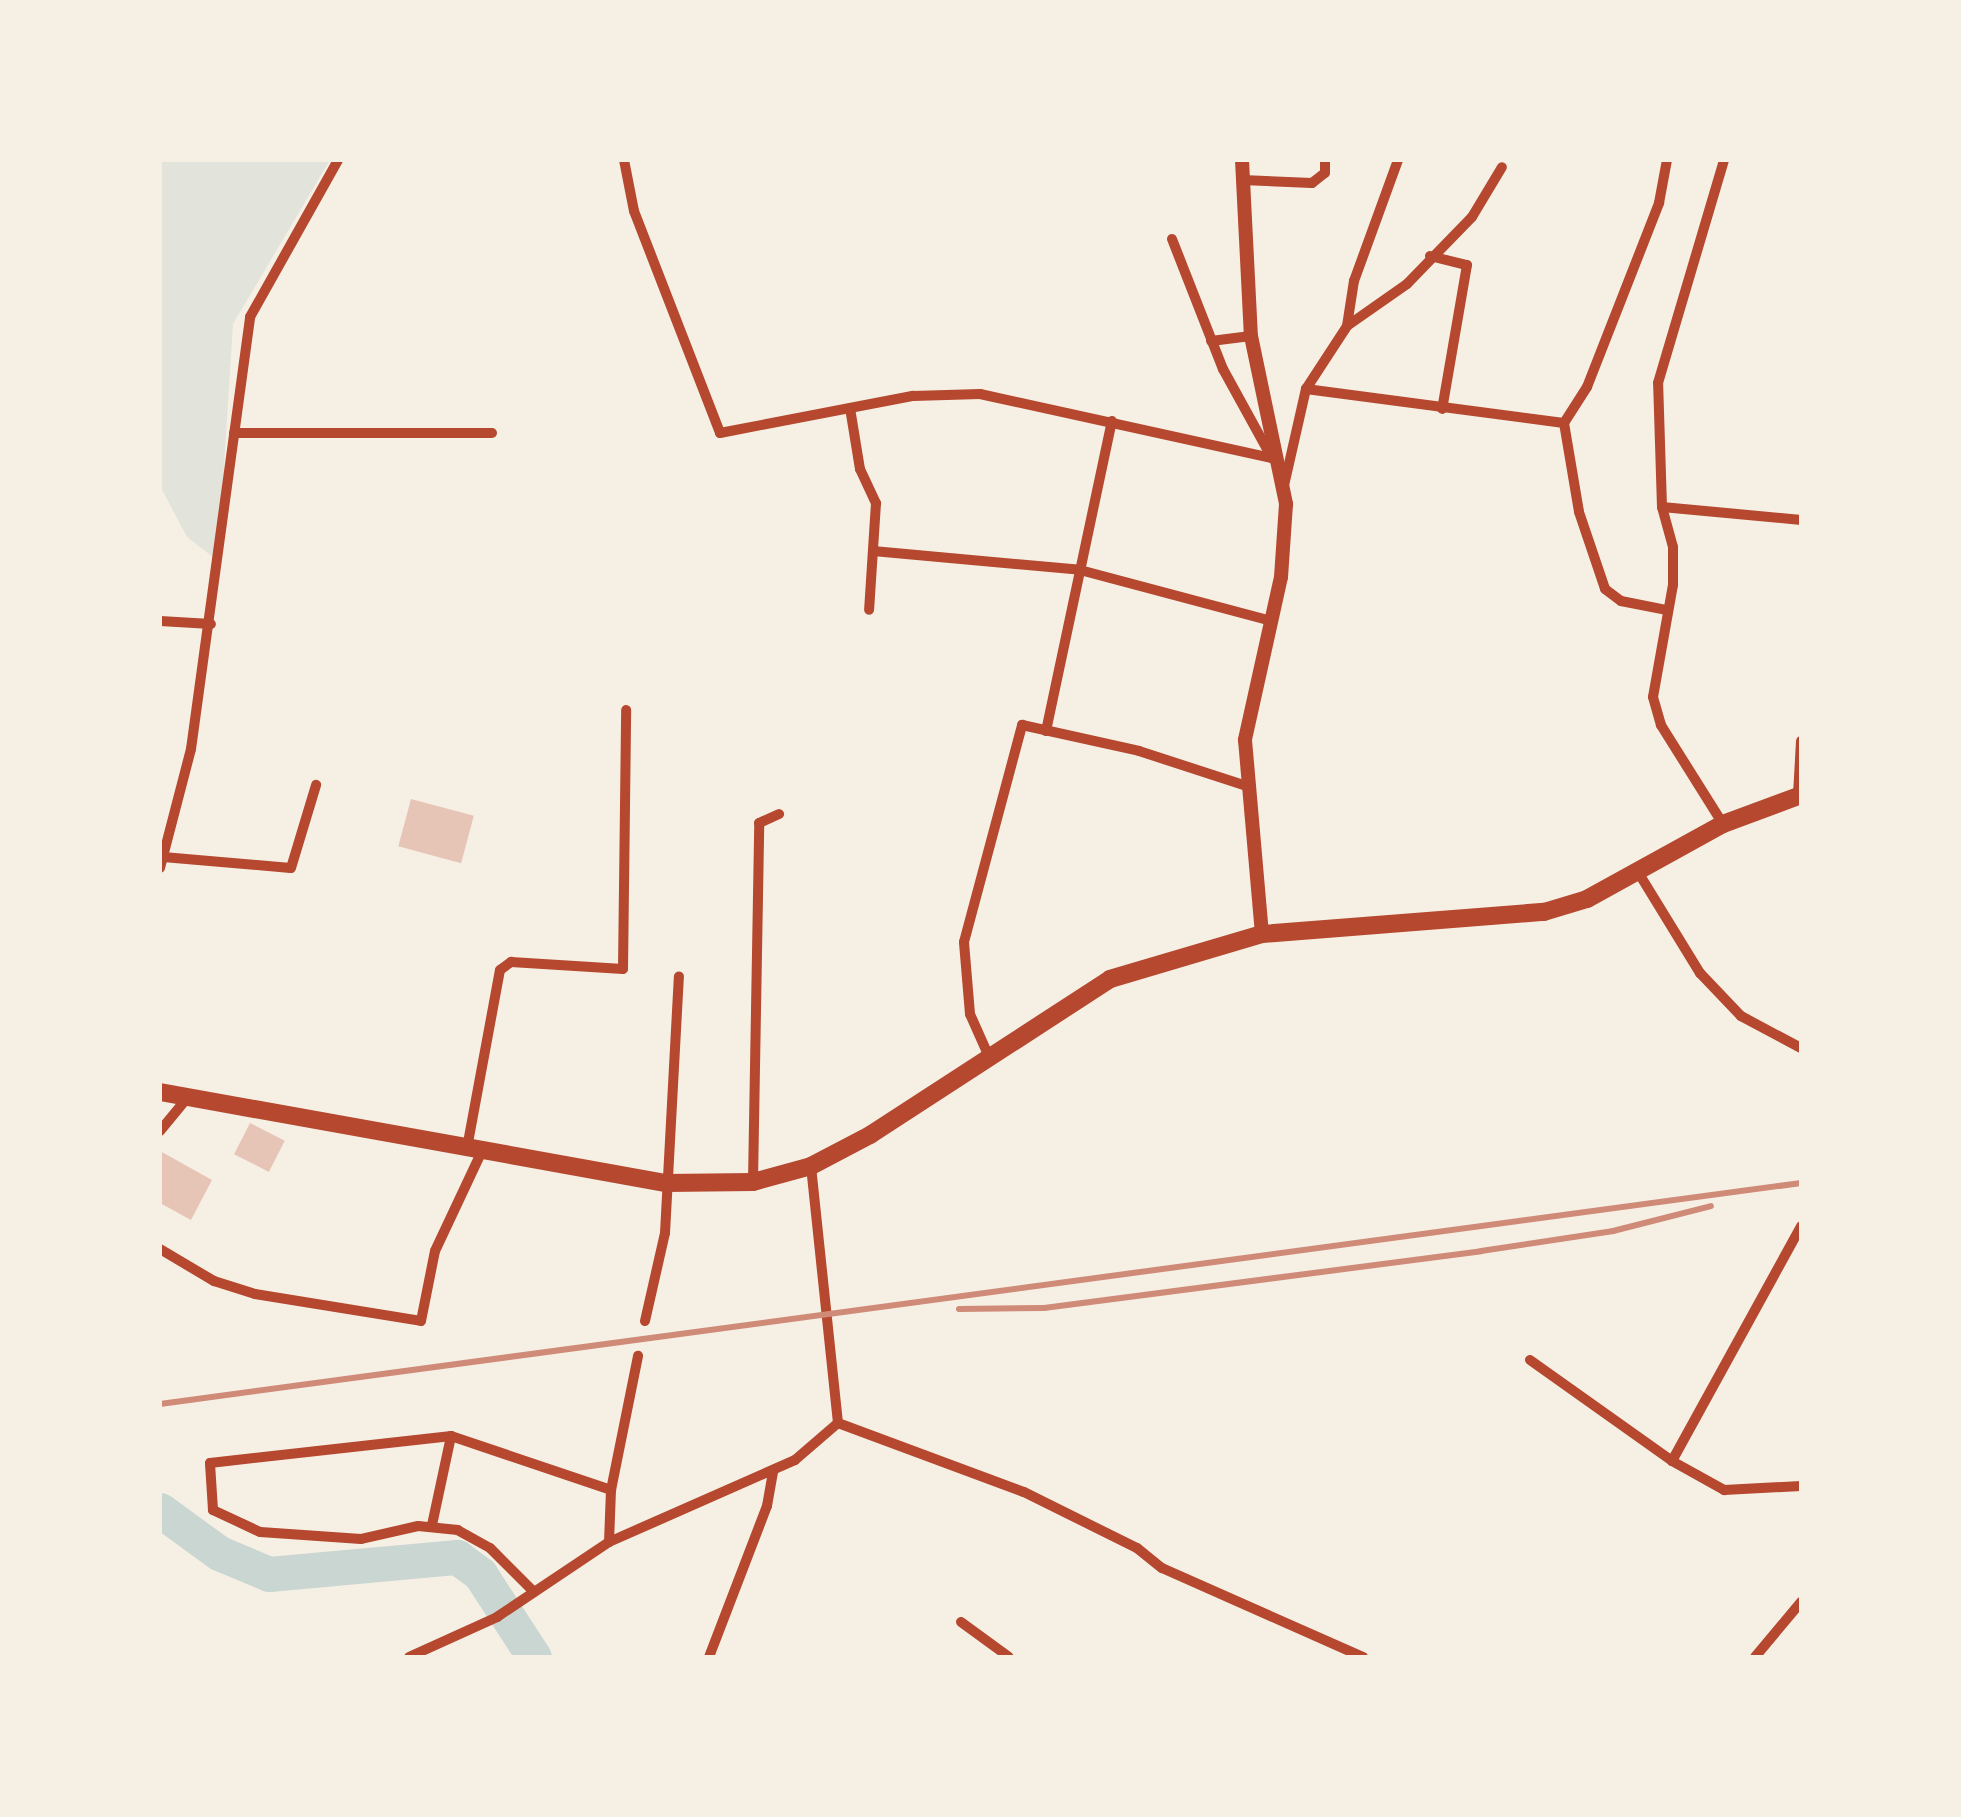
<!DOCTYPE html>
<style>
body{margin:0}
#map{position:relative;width:1961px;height:1817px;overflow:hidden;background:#f6efe4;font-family:"Public Sans",sans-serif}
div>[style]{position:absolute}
.green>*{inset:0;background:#e2e4dc}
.river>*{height:35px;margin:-17.5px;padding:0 17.5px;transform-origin:17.5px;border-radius:17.5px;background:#c9d6d2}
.building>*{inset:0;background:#e6c5b7;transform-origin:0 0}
.minor>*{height:10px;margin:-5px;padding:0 5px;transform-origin:5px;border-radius:5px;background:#b5482f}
.tertiary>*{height:14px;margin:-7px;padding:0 7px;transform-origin:7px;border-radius:7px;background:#b5482f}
.primary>*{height:18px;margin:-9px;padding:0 9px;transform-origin:9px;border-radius:9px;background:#b5482f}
.rail>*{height:6px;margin:-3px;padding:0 3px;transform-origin:3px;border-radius:3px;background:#cf8b77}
span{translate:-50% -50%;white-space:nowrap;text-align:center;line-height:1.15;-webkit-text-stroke:10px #f6efe4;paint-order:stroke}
.frame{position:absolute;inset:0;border:162px solid #f6efe4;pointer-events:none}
</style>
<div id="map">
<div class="green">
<div style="clip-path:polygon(160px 160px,330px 160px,233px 324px,218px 561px,187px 537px,160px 486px)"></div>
</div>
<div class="river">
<div style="left:160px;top:1510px;width:73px;rotate:36.1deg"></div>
<div style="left:219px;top:1553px;width:54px;rotate:22.8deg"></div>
<div style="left:269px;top:1574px;width:189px;rotate:-5.2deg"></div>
<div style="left:457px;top:1557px;width:29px;rotate:36deg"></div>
<div style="left:480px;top:1574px;width:99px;rotate:57deg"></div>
</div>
<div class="building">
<div style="left:411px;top:799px;width:65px;height:49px;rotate:15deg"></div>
<div style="left:250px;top:1123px;width:39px;height:35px;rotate:27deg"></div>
<div style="clip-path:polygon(160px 1151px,212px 1180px,191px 1220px,160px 1203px)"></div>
</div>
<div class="minor">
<div style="left:624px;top:160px;width:52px;rotate:78.9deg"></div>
<div style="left:634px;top:211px;width:238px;rotate:68.8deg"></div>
<div style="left:720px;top:433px;width:197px;rotate:-10.9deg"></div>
<div style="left:913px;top:396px;width:67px;rotate:-1.7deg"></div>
<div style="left:980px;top:394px;width:299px;rotate:12.4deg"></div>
<div style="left:1242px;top:180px;width:70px;rotate:2.5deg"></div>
<div style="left:1312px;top:183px;width:16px;rotate:-38deg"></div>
<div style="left:1325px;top:173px;width:13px;rotate:-90deg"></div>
<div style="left:1172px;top:239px;width:140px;rotate:68.6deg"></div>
<div style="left:1223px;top:369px;width:102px;rotate:61.2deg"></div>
<div style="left:1430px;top:256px;width:38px;rotate:14deg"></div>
<div style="left:1467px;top:265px;width:146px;rotate:99.8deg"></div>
<div style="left:1347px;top:326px;width:73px;rotate:-35deg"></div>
<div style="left:1407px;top:284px;width:93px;rotate:-45.9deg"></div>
<div style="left:1472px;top:217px;width:58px;rotate:-59deg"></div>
<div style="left:1211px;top:341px;width:40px;rotate:-7.1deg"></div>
<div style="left:1306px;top:389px;width:260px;rotate:7.5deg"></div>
<div style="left:1564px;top:423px;width:90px;rotate:80.4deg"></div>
<div style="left:1579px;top:512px;width:81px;rotate:71.3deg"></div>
<div style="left:1605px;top:589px;width:20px;rotate:37deg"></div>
<div style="left:1621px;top:601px;width:47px;rotate:11.1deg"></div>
<div style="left:850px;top:408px;width:62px;rotate:80.7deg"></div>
<div style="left:860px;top:469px;width:38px;rotate:65deg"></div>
<div style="left:876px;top:503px;width:107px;rotate:93.7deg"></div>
<div style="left:1564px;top:423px;width:43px;rotate:-57.4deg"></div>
<div style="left:1587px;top:387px;width:198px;rotate:-68.6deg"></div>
<div style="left:1659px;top:203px;width:44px;rotate:-79.5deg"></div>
<div style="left:234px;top:433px;width:258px"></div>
<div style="left:1283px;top:490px;width:104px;rotate:-77.2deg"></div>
<div style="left:1306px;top:389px;width:75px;rotate:-56.9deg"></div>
<div style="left:1347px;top:326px;width:46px;rotate:-81.2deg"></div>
<div style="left:1354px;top:281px;width:129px;rotate:-70deg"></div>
<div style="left:1662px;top:507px;width:140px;rotate:5.3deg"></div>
<div style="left:873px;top:551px;width:208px;rotate:5.2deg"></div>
<div style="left:1080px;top:570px;width:199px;rotate:14.9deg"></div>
<div style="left:160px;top:621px;width:51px;rotate:3.4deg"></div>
<div style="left:1046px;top:731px;width:317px;rotate:-78deg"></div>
<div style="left:1798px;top:795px;width:54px;rotate:-86.8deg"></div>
<div style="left:1723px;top:824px;width:117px;rotate:-122.1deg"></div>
<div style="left:1661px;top:725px;width:29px;rotate:-106deg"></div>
<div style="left:1653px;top:697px;width:114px;rotate:-79.9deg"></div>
<div style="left:1673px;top:585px;width:38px;rotate:-90deg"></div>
<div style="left:1673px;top:547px;width:41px;rotate:-105.4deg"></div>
<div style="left:1662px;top:507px;width:124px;rotate:-91.8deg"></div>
<div style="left:1658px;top:383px;width:233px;rotate:-73.5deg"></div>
<div style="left:163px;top:857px;width:128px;rotate:4.9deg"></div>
<div style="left:291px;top:868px;width:87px;rotate:-73.2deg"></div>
<div style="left:160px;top:868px;width:123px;rotate:-75.4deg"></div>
<div style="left:191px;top:749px;width:436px;rotate:-82.2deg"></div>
<div style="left:250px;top:317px;width:180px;rotate:-60.7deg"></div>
<div style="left:1638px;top:872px;width:119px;rotate:58.5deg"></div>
<div style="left:1700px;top:973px;width:59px;rotate:46.4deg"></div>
<div style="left:1741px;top:1016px;width:68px;rotate:28.1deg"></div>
<div style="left:990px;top:1059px;width:49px;rotate:-114deg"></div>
<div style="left:970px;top:1014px;width:72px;rotate:-94.8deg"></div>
<div style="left:964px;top:942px;width:225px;rotate:-75deg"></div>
<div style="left:1022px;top:725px;width:120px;rotate:12.5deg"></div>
<div style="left:1139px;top:751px;width:114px;rotate:18deg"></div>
<div style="left:160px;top:1131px;width:44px;rotate:-50.5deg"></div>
<div style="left:467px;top:1148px;width:181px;rotate:-79.5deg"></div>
<div style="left:500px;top:970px;width:14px;rotate:-36deg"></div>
<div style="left:511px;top:962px;width:112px;rotate:3.6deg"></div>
<div style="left:623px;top:969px;width:259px;rotate:-89.3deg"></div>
<div style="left:753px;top:1182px;width:359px;rotate:-89deg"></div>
<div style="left:759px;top:823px;width:22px;rotate:-24deg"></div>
<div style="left:160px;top:1249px;width:63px;rotate:30.7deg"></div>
<div style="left:214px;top:1281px;width:43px;rotate:17.6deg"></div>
<div style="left:255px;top:1294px;width:168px;rotate:9.2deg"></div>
<div style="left:421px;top:1321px;width:71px;rotate:-78.7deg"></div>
<div style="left:435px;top:1251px;width:110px;rotate:-64.8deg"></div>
<div style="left:645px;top:1321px;width:90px;rotate:-77.2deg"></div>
<div style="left:665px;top:1233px;width:257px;rotate:-86.9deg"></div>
<div style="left:1530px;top:1360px;width:174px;rotate:35.4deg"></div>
<div style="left:1672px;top:1461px;width:60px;rotate:29.1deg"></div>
<div style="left:1724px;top:1490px;width:77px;rotate:-3deg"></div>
<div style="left:838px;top:1423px;width:198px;rotate:20.4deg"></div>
<div style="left:1024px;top:1492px;width:126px;rotate:26.4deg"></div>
<div style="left:1137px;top:1548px;width:32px;rotate:39deg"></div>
<div style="left:1162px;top:1568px;width:220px;rotate:23.9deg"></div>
<div style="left:1672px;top:1461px;width:268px;rotate:-61.2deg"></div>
<div style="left:432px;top:1525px;width:91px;rotate:-77.9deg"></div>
<div style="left:609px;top:1542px;width:52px;rotate:-87.8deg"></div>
<div style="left:611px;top:1490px;width:137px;rotate:-78.6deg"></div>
<div style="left:534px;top:1592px;width:62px;rotate:-135deg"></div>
<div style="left:490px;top:1548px;width:37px;rotate:-151deg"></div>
<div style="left:458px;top:1530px;width:40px;rotate:-174.3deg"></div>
<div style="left:418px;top:1526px;width:58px;rotate:167.2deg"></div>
<div style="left:361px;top:1539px;width:101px;rotate:-176deg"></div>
<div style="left:260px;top:1532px;width:52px;rotate:-154.9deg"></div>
<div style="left:213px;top:1510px;width:47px;rotate:-93.7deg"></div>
<div style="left:210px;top:1463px;width:243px;rotate:-6.4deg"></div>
<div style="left:451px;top:1436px;width:169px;rotate:18.6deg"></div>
<div style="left:961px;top:1622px;width:59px;rotate:36.1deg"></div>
<div style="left:409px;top:1657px;width:97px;rotate:-24.4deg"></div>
<div style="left:497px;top:1617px;width:135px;rotate:-33.8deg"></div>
<div style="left:609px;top:1542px;width:203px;rotate:-23.8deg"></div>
<div style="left:795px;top:1460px;width:57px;rotate:-40.7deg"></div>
<div style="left:838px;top:1423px;width:258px;rotate:-96deg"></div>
<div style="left:709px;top:1657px;width:162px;rotate:-69deg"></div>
<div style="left:767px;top:1506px;width:36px;rotate:-80deg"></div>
<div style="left:1755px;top:1657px;width:72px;rotate:-50.1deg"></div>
</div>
<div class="tertiary">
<div style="left:1242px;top:160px;width:176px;rotate:87.1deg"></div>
<div style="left:1251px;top:336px;width:172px;rotate:78.2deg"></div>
<div style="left:1286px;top:504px;width:73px;rotate:93.9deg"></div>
<div style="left:1281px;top:577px;width:167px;rotate:102.5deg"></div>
<div style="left:1245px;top:740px;width:195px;rotate:85deg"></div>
</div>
<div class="primary">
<div style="left:160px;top:1092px;width:514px;rotate:10.2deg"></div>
<div style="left:666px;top:1183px;width:87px;rotate:-0.7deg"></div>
<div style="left:753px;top:1182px;width:60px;rotate:-15.4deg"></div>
<div style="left:811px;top:1166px;width:67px;rotate:-27.7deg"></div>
<div style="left:870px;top:1135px;width:286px;rotate:-33deg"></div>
<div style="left:1110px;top:979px;width:159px;rotate:-16.5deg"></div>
<div style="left:1262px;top:934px;width:283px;rotate:-4.5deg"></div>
<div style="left:1544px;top:912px;width:45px;rotate:-16.8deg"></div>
<div style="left:1587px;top:899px;width:155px;rotate:-28.9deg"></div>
<div style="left:1723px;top:824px;width:83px;rotate:-20.4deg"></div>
</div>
<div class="rail">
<div style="left:959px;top:1309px;width:85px;rotate:-0.7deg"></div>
<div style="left:1044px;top:1308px;width:441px;rotate:-7.4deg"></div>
<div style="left:1481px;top:1251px;width:134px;rotate:-8.6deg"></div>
<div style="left:1613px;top:1231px;width:101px;rotate:-14.3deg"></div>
<div style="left:160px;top:1404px;width:1656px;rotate:-7.67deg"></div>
</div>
<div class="frame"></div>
</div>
